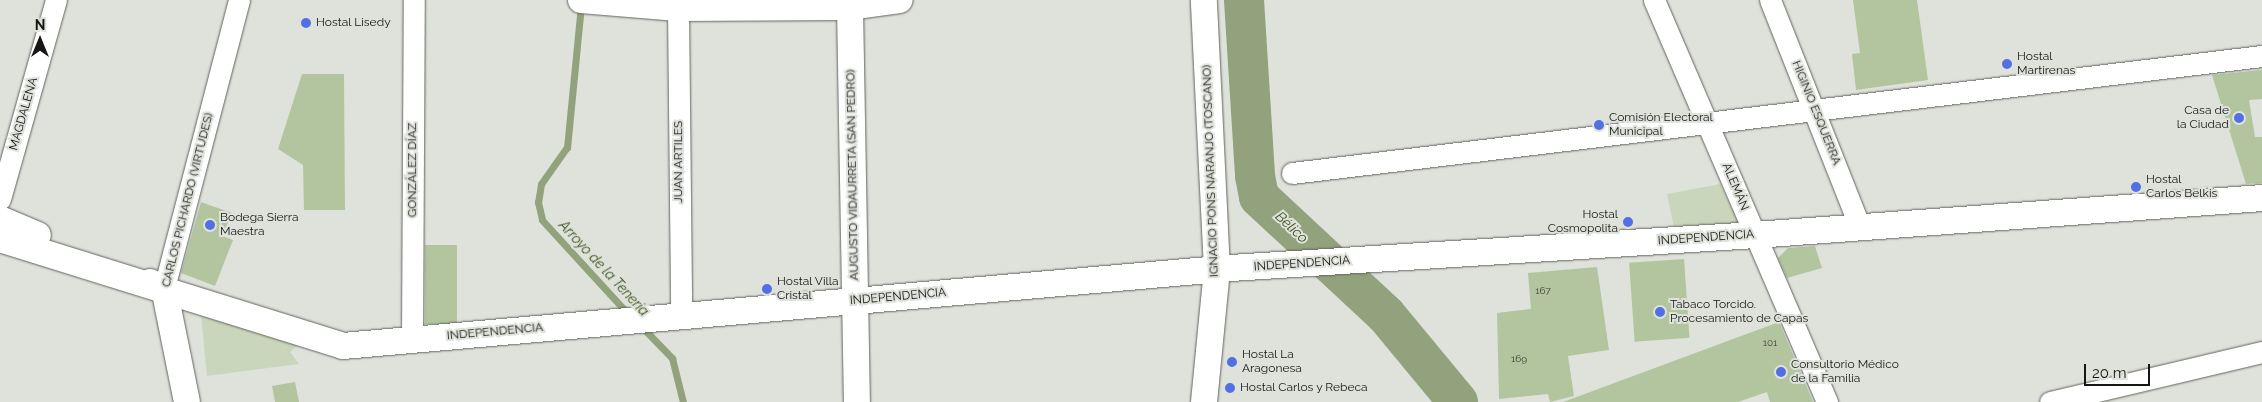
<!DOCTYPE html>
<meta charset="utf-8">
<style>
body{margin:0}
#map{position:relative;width:2262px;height:402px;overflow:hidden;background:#dee2db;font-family:Raleway,sans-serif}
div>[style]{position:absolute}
.green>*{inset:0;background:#c9d6bb}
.stream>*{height:7px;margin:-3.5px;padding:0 3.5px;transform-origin:3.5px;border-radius:3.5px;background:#91a27c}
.river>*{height:40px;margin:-20px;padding:0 20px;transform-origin:20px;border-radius:20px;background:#91a27c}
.building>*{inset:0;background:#b3c59e;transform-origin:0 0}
.roads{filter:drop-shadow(0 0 1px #61645d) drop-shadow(0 0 1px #61645d)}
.minor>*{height:21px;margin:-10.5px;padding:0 10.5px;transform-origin:10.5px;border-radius:10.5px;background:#fff}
.tertiary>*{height:26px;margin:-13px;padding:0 13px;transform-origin:13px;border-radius:13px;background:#fff}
.dots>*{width:14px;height:14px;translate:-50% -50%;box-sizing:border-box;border:2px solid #dee2db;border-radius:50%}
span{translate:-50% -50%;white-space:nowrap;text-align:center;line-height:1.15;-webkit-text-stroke:4px #dee2db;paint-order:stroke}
.number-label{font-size:10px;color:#3d4237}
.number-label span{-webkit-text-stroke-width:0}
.poi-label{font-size:12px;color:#161715}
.left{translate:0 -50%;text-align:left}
.right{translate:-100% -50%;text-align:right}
.street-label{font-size:12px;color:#161715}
.water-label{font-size:14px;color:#3b5117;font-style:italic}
.north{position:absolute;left:15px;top:15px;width:50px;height:50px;-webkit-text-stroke:4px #dee2db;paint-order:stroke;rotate:0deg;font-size:14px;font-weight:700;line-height:20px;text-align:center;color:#161715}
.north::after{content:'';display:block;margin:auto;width:18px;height:22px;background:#161715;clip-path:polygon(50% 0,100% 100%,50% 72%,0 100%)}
.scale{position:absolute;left:2084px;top:364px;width:66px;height:22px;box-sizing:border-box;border:2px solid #161715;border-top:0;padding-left:6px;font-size:15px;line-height:18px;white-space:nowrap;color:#161715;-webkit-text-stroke:4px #dee2db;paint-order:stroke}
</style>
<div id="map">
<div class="green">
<div style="clip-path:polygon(1720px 184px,1739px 224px,1674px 228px,1667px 194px)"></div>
<div style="clip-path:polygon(201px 315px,298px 345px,290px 352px,299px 364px,207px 376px)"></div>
</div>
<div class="stream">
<div style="left:581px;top:5px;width:143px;rotate:95.6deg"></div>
<div style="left:567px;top:147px;width:45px;rotate:125.1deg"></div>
<div style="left:541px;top:184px;width:18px;rotate:99deg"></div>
<div style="left:538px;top:202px;width:18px;rotate:77deg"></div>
<div style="left:542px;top:220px;width:127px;rotate:47.5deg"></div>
<div style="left:641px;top:326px;width:45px;rotate:45.9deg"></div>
<div style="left:672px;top:358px;width:45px;rotate:76deg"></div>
</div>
<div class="river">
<div style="left:1244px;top:0;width:176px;rotate:86.4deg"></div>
<div style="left:1255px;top:176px;width:21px;rotate:79deg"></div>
<div style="left:1259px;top:197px;width:173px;rotate:42.9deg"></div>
<div style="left:1386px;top:315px;width:113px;rotate:50.4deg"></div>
</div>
<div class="building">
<div style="clip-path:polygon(1853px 0,1917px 0,1928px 80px,1856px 90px,1852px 54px,1860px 53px)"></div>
<div style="clip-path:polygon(2262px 70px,2262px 99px,2249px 100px,2255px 137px,2262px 137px,2262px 183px,2246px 184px,2212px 75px)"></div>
<div style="clip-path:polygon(302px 74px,344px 74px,345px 210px,304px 210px,303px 165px,278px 149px)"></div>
<div style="clip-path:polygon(201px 202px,232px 213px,222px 236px,233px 240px,215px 286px,181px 273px)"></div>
<div style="left:425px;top:245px;width:32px;height:79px"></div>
<div style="clip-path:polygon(1815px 246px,1822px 268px,1787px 278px,1778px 258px,1788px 248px)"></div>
<div style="left:1684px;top:259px;width:79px;height:55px;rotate:86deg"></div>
<div style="clip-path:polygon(1597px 267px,1609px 350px,1568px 356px,1574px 396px,1550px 402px,1548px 394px,1499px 399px,1497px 313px,1531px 309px,1528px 273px)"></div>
<div style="clip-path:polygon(1779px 322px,1813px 402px,1770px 402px,1767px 392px,1738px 402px,1563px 402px)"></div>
<div style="clip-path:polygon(295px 382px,299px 402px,275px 402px,272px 386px)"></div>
</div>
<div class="roads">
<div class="minor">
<div style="left:1654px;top:0;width:438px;rotate:66.7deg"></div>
<div style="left:1770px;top:0;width:244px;rotate:68.4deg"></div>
<div style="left:678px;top:8px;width:308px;rotate:89.4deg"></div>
<div style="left:1292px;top:173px;width:977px;rotate:-6.88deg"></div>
<div style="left:0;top:199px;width:207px;rotate:-74.3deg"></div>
<div style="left:164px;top:288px;width:298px;rotate:-75.4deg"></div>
<div style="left:412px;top:340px;width:340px;rotate:-89.7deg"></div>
<div style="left:2050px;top:402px;width:218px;rotate:-13.3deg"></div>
</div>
<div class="tertiary">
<div style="left:581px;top:0;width:97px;rotate:4.7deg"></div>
<div style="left:678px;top:8px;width:172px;rotate:-0.3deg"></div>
<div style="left:850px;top:7px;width:50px;rotate:-8deg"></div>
<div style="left:850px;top:7px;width:395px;rotate:89deg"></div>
<div style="left:0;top:219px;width:41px;rotate:22.8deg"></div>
<div style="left:0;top:239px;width:359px;rotate:17.3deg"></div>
<div style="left:343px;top:346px;width:891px;rotate:-5.02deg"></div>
<div style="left:1231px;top:268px;width:525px;rotate:-3.6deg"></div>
<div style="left:1755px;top:235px;width:508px;rotate:-4.17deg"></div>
<div style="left:150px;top:282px;width:15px;rotate:23deg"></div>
<div style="left:164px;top:288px;width:116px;rotate:78.6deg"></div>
<div style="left:1204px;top:402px;width:133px;rotate:-84.4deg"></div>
<div style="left:1217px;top:270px;width:270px;rotate:-92.8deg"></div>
</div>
</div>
<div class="dots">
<div style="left:306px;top:23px;background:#526fe4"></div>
<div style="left:2007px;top:64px;background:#526fe4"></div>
<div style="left:2239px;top:118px;background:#526fe4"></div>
<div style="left:1599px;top:125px;background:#526fe4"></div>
<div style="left:2136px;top:187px;background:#526fe4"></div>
<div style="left:1628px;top:222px;background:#526fe4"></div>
<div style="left:210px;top:225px;background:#526fe4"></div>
<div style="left:767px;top:289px;background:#526fe4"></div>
<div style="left:1660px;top:312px;background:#526fe4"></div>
<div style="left:1232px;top:362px;background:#526fe4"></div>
<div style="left:1781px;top:372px;background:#526fe4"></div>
<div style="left:1230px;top:388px;background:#526fe4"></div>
</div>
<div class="number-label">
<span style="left:1543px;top:291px">167</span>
<span style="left:1770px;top:343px">101</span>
<span style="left:1519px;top:359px">169</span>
</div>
<div class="poi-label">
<span class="left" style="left:316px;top:23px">Hostal Lisedy</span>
<span class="left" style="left:2017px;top:64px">Hostal<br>Martirenas</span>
<span class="right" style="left:2229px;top:118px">Casa de<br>la Ciudad</span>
<span class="left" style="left:1609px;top:125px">Comisión Electoral<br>Municipal</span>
<span class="left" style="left:2146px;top:187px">Hostal<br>Carlos Belkis</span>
<span class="right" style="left:1618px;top:222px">Hostal<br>Cosmopolita</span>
<span class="left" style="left:220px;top:225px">Bodega Sierra<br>Maestra</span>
<span class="left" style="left:777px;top:289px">Hostal Villa<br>Cristal</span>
<span class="left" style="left:1670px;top:312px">Tabaco Torcido.<br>Procesamiento de Capas</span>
<span class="left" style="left:1242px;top:362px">Hostal La<br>Aragonesa</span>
<span class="left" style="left:1791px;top:372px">Consultorio Médico<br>de la Familia</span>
<span class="left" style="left:1240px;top:388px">Hostal Carlos y Rebeca</span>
</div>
<div class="street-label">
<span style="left:1816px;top:113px;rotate:68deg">HIGINIO ESQUERRA</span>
<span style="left:24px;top:114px;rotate:-74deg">MAGDALENA</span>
<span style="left:679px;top:162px;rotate:-90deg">JUAN ARTILES</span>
<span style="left:413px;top:170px;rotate:-90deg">GONZÁLEZ DÍAZ</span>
<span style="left:1211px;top:171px;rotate:-92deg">IGNACIO PONS NARANJO (TOSCANO)</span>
<span style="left:853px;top:175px;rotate:-91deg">AUGUSTO VIDAURRETA (SAN PEDRO)</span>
<span style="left:1735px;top:187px;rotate:67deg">ALEMÁN</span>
<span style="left:188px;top:200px;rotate:-76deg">CARLOS PICHARDO (VIRTUDES)</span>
<span style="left:1706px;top:238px;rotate:-4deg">INDEPENDENCIA</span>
<span style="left:1302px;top:264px;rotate:-4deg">INDEPENDENCIA</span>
<span style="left:898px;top:297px;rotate:-5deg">INDEPENDENCIA</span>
<span style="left:495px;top:332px;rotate:-5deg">INDEPENDENCIA</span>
</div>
<div class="water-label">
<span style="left:1292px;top:227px;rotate:43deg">Bélico</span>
<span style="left:604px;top:268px;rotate:47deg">Arroyo de la Tenería</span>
</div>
<div class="north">N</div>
<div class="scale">20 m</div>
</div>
